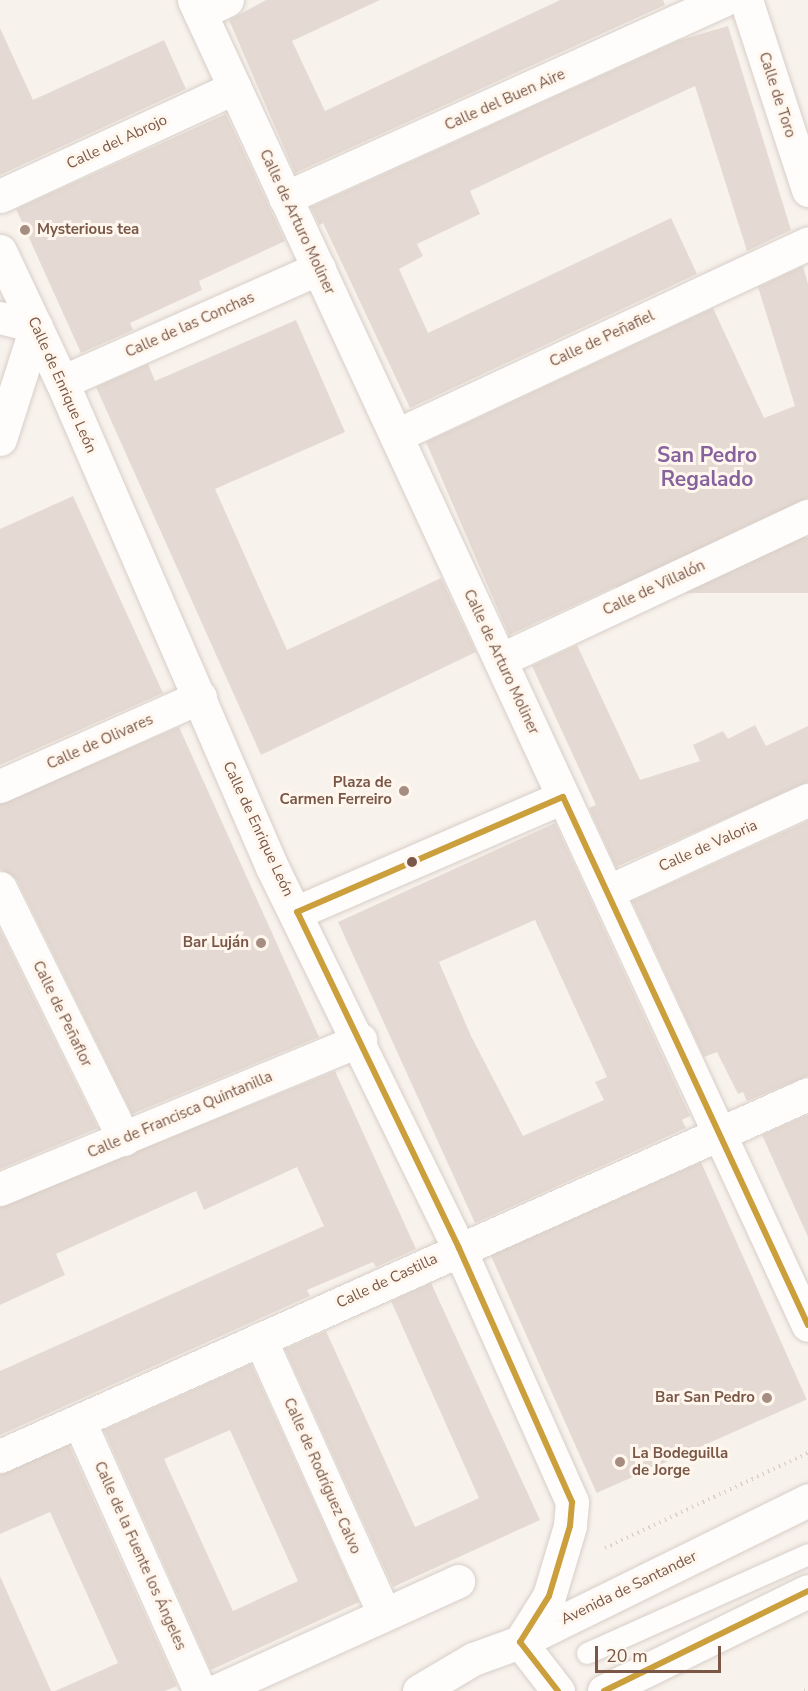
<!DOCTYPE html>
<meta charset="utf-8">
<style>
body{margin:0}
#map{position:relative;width:808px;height:1691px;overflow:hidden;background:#f8f2ec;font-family:"Nunito Sans",sans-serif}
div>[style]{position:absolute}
.building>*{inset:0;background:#e5dad3;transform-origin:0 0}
.path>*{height:4px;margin-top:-2px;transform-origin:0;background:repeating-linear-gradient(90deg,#dcd1cd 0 1.5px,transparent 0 6px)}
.roads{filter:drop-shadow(0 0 2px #d7cec8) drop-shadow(0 0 2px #d7cec8)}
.service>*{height:21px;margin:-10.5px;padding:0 10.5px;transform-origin:10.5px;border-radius:10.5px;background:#fefdfc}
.pedestrian>*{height:32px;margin:-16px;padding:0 16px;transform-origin:16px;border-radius:16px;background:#fefdfc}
.minor>*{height:33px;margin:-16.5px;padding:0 16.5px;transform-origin:16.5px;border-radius:16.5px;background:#fefdfc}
.secondary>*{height:33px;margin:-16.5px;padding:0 16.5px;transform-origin:16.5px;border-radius:16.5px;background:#fefdfc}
.bus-1>*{height:6px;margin:-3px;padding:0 3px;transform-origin:3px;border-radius:3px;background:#ca9f3c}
.dots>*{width:16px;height:16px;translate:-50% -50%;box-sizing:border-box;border:3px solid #fff7ee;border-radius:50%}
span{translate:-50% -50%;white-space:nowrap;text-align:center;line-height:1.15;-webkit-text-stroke:6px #fff7ee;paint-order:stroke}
.street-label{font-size:15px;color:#7a5747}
.poi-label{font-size:15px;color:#7a5747;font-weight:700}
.left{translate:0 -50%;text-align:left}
.right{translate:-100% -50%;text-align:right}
.district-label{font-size:21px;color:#87639e;font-weight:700}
.scale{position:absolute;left:595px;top:1646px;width:126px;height:27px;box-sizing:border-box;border:3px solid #7a5747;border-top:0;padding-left:8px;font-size:18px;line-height:21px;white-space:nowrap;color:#7a5747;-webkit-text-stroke:4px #fff7ee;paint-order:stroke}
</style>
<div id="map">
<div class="building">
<div style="clip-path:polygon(266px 0,380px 0,292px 41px,325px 111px,560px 0,663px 0,665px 5px,295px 173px,229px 20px)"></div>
<div style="clip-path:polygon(728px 26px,791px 230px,747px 251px,695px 86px,555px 151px,470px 191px,480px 214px,417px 244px,423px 256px,399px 269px,428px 333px,671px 218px,697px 274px,410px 408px,323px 223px,319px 225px,311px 207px,680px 40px)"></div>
<div style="clip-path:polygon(0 28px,33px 100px,164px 40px,186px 89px,0 175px)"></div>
<div style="clip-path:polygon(226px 114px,285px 241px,199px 281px,202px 290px,130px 323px,133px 330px,81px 353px,16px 209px)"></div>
<div style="clip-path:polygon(803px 266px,808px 284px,808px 498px,509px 635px,426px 442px,713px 308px,764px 418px,795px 406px,758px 287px)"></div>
<div style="clip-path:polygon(296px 320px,345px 432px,215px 489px,287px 650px,441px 578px,476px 652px,261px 755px,96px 387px,148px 364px,155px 381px)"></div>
<div style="clip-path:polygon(73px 496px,163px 693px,0 765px,0 529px)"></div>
<div style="left:808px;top:537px;width:56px;height:192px;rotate:90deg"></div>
<div style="clip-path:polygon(577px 645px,640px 780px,700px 761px,693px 745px,723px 731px,728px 739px,755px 725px,766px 746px,808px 726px,808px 782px,616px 867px,589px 808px,596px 805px,532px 666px)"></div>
<div style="clip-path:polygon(179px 727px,319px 1037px,132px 1114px,17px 880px,0 869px,0 804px)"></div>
<div style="clip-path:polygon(808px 821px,808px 1076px,747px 1101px,743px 1092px,738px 1094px,717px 1052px,704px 1057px,632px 901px)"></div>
<div style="clip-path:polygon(evenodd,555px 823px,690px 1116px,682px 1120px,686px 1128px,475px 1223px,338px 922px,555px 823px,535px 920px,607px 1077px,595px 1082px,604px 1100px,523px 1136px,471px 1036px,439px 962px,535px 920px)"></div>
<div style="clip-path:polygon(0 930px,98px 1128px,0 1169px)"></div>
<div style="clip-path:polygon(335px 1071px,416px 1249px,376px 1267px,373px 1262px,307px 1290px,310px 1296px,0 1435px,0 1371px,324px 1226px,297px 1167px,204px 1210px,196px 1191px,56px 1254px,65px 1275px,0 1305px,0 1207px)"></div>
<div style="clip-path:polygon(808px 1115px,808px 1237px,762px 1135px)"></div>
<div style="left:701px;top:1162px;width:260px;height:230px;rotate:66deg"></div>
<div style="clip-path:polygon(431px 1283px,540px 1520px,393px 1587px,285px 1349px,326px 1331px,415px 1527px,479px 1498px,391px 1301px)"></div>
<div style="clip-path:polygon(evenodd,251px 1364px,359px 1602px,211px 1670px,104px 1430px,251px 1364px,230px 1430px,298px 1581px,233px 1611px,164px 1459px,230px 1430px)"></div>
<div style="clip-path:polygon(69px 1445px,177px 1686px,165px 1691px,55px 1691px,118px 1663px,50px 1512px,0 1534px,0 1474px)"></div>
<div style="clip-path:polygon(0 1576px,51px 1691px,0 1691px)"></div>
</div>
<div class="path">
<div style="left:605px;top:1548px;width:224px;rotate:-25.1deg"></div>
<div style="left:804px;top:1691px;width:4px;rotate:-14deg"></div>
</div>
<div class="roads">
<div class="service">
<div style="left:587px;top:1653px;width:242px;rotate:-24.1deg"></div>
</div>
<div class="pedestrian">
<div style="left:0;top:318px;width:37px;rotate:14deg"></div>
</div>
<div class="minor">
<div style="left:194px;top:0;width:1460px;rotate:65.14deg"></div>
<div style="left:746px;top:0;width:200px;rotate:71.9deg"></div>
<div style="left:200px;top:13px;width:30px;rotate:-26deg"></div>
<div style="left:0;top:196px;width:258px;rotate:-24.8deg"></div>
<div style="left:285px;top:198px;width:481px;rotate:-24.3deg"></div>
<div style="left:0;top:251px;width:145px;rotate:64.7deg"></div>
<div style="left:62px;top:382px;width:529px;rotate:66.59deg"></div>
<div style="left:272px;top:867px;width:424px;rotate:63.9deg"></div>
<div style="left:459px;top:1248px;width:278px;rotate:66deg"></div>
<div style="left:572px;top:1502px;width:24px;rotate:95deg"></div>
<div style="left:570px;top:1526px;width:73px;rotate:106.7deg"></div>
<div style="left:549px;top:1596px;width:54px;rotate:122.2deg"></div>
<div style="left:520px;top:1642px;width:62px;rotate:52.2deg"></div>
<div style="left:62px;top:382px;width:281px;rotate:-23.9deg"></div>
<div style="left:397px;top:435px;width:454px;rotate:-25deg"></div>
<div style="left:0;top:439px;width:118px;rotate:-72.2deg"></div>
<div style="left:500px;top:660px;width:340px;rotate:-25.1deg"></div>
<div style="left:0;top:786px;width:219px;rotate:-24deg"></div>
<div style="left:0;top:888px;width:280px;rotate:63.7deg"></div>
<div style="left:609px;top:891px;width:219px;rotate:-24.6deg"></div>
<div style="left:297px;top:912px;width:290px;rotate:-23.4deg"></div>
<div style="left:0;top:1189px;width:390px;rotate:-22.5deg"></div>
<div style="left:260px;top:1339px;width:301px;rotate:65.7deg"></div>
<div style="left:79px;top:1421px;width:296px;rotate:65.9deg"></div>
<div style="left:0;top:1456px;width:885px;rotate:-24.13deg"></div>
<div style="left:216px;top:1691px;width:266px;rotate:-24.4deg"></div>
</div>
<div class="secondary">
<div style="left:419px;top:1691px;width:63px;rotate:-30.7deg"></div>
<div style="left:473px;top:1659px;width:50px;rotate:-19.9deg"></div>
<div style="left:520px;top:1642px;width:321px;rotate:-26.2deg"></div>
<div style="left:604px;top:1691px;width:227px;rotate:-26.1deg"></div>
</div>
</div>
<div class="bus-1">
<div style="left:558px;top:1691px;width:62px;rotate:-127.8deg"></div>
<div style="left:520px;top:1642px;width:54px;rotate:-57.8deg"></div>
<div style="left:549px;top:1596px;width:73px;rotate:-73.3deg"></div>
<div style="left:570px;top:1526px;width:24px;rotate:-85deg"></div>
<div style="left:572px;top:1502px;width:278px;rotate:-114deg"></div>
<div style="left:459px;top:1248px;width:373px;rotate:-115.7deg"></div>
<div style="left:297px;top:912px;width:290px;rotate:-23.4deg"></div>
<div style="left:563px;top:797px;width:582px;rotate:65.11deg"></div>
<div style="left:604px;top:1691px;width:227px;rotate:-26.1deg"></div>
</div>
<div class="dots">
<div style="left:25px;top:230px;background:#a68d81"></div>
<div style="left:404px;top:791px;background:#a68d81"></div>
<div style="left:412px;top:862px;background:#7a5747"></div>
<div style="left:261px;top:943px;background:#a68d81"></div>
<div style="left:767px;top:1398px;background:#a68d81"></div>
<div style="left:620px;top:1462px;background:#a68d81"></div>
</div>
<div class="street-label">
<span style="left:777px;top:95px;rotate:72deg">Calle de Toro</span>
<span style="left:505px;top:100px;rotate:-24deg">Calle del Buen Aire</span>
<span style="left:117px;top:142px;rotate:-25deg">Calle del Abrojo</span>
<span style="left:297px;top:222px;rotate:65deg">Calle de Arturo Moliner</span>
<span style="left:190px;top:325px;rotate:-24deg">Calle de las Conchas</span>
<span style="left:602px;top:339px;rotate:-25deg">Calle de Peñafiel</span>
<span style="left:62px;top:385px;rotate:66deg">Calle de Enrique León</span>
<span style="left:654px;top:588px;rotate:-25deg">Calle de Villalón</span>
<span style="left:501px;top:662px;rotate:65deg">Calle de Arturo Moliner</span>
<span style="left:100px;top:742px;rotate:-24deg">Calle de Olivares</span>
<span style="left:258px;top:829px;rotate:65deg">Calle de Enrique León</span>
<span style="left:708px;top:846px;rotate:-24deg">Calle de Valoria</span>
<span style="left:62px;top:1014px;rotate:64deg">Calle de Peñaflor</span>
<span style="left:180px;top:1115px;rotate:-23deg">Calle de Francisca Quintanilla</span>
<span style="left:387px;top:1281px;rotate:-25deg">Calle de Castilla</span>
<span style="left:322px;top:1476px;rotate:66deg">Calle de Rodríguez Calvo</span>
<span style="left:140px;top:1556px;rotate:66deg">Calle de la Fuente los Ángeles</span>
<span style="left:629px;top:1588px;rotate:-26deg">Avenida de Santander</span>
</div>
<div class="poi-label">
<span class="left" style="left:37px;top:230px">Mysterious tea</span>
<span class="right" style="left:392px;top:791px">Plaza de<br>Carmen Ferreiro</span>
<span class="right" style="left:249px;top:943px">Bar Luján</span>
<span class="right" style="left:755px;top:1398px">Bar San Pedro</span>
<span class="left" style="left:632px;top:1462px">La Bodeguilla<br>de Jorge</span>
</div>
<div class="district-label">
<span style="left:707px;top:467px">San Pedro<br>Regalado</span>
</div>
<div class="scale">20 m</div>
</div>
